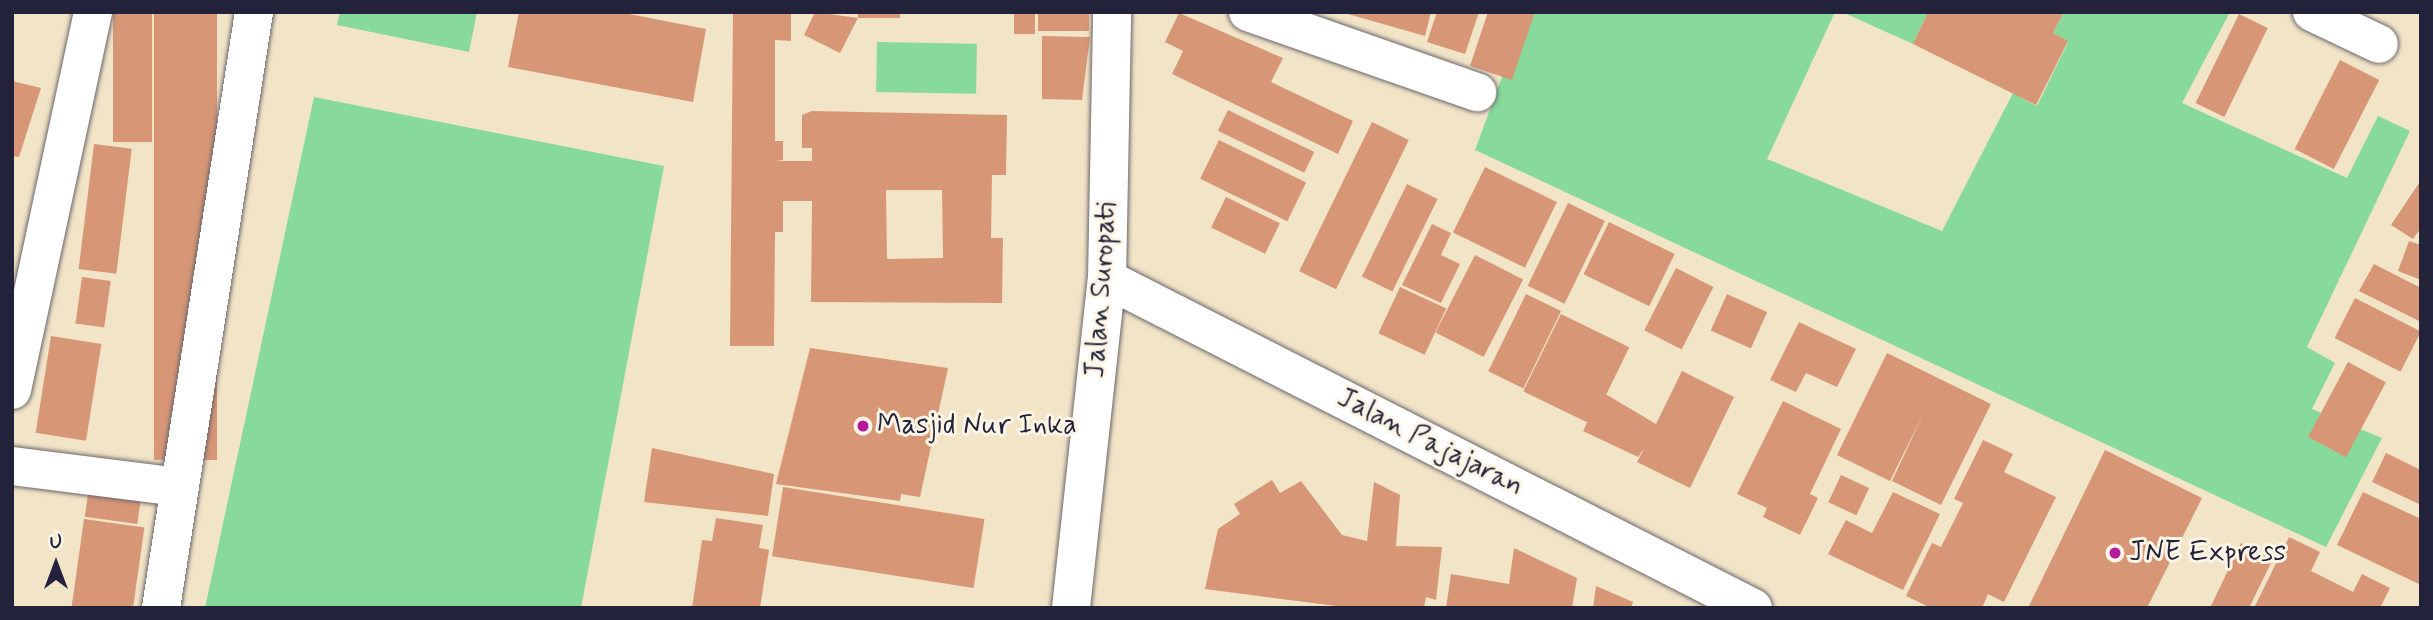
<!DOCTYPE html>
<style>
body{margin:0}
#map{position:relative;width:2433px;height:620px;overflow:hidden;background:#f2e4c7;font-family:Mynerve,sans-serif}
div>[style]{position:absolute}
.green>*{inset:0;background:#87da9c;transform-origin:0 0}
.building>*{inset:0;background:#d79776;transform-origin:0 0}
.roads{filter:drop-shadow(0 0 2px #6b666c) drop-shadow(0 0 2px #6b666c)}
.minor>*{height:38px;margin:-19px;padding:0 19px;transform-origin:19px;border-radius:19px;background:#fff}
.dots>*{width:19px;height:19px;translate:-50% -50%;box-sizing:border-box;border:4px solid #fcf5e5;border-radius:50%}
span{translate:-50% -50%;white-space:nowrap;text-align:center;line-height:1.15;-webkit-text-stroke:6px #fcf5e5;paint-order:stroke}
.street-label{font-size:28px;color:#22223b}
.poi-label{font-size:28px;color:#22223b}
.left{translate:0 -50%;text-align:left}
.frame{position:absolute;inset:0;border:14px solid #22223b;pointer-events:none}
.north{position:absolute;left:21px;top:529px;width:70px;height:70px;-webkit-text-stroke:5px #fcf5e5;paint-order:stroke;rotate:0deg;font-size:19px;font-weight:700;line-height:28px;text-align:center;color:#22223b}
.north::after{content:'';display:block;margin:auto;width:24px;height:32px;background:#22223b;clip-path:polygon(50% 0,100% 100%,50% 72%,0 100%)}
</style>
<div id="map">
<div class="green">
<div style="clip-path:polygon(340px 12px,477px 12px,469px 52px,337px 25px)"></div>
<div style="clip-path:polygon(1526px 12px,1835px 12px,1767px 159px,1942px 231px,2013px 93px,2037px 106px,2068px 42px,2053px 33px,2064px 12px,2230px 12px,2182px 103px,2347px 178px,2378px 116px,2410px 131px,2307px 347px,2335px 363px,2312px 409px,2382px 438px,2326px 547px,1475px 150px)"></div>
<div style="clip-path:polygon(1842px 12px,1928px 12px,1913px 44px)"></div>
<div style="left:877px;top:42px;width:100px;height:50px;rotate:1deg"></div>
<div style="clip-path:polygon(314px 97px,664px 166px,581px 608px,205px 608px)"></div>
</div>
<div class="building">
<div style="left:113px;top:12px;width:39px;height:130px"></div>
<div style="left:154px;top:12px;width:63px;height:448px"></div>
<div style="clip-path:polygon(519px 12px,619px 12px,706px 29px,693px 102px,508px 67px)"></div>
<div style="clip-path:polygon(evenodd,733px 12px,791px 12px,791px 41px,775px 40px,775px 141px,783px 141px,783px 160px,776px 161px,812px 161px,812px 148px,802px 148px,802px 115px,812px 111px,1007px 115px,1006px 175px,992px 175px,991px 238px,1003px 238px,1002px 303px,811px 302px,812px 201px,783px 201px,783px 232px,775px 232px,774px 346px,730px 346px,733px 12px,886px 190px,942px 190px,943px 258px,887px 259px,886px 190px)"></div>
<div style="clip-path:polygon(815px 12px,858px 18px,858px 12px,900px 12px,900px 18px,858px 18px,840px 53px,804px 35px)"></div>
<div style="left:1014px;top:12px;width:21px;height:22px"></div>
<div style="left:1038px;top:12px;width:51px;height:19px"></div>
<div style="clip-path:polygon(1341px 12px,1431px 12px,1425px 36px)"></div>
<div style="clip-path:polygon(1437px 12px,1479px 12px,1465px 54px,1427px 42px)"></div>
<div style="clip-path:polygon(1488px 12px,1535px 12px,1512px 80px,1470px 66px)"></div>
<div style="clip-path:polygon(1928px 12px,2064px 12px,2053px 33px,2068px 41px,2036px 105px,1913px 44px)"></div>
<div style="clip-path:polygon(1179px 13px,1283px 58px,1271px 82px,1353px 121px,1338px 154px,1172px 74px,1183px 51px,1165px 42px)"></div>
<div style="left:2239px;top:14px;width:32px;height:99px;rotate:26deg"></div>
<div style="clip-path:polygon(1042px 36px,1090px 37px,1082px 100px,1042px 99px)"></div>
<div style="left:2340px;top:60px;width:44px;height:100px;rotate:27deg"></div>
<div style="clip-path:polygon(12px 81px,41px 88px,19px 157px,12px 156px)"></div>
<div style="left:1228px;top:110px;width:96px;height:23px;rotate:26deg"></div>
<div style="left:1372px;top:122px;width:41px;height:166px;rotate:26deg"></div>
<div style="left:1219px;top:140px;width:97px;height:43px;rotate:26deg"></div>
<div style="left:94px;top:144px;width:38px;height:126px;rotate:7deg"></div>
<div style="left:1485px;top:167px;width:80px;height:73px;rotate:26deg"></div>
<div style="clip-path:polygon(2421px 180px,2421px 228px,2413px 239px,2391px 225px)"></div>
<div style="left:1407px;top:184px;width:34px;height:103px;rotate:26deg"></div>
<div style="left:1226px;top:197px;width:60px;height:34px;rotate:26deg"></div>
<div style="left:1568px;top:203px;width:41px;height:92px;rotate:26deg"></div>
<div style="left:1609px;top:222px;width:73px;height:58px;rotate:26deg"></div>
<div style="clip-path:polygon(1432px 224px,1451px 233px,1441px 255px,1460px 264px,1441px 303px,1402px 285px)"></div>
<div style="clip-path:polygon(2409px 241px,2421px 245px,2421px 280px,2398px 271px)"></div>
<div style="left:1475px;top:255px;width:54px;height:87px;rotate:27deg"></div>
<div style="clip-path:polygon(2374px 264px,2421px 288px,2421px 322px,2359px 291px)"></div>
<div style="left:1676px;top:268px;width:42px;height:70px;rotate:27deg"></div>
<div style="left:82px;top:277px;width:29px;height:47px;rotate:8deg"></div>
<div style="left:1400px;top:287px;width:51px;height:51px;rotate:25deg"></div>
<div style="left:1526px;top:294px;width:39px;height:86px;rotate:26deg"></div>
<div style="left:1727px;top:294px;width:44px;height:40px;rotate:24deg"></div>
<div style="left:2355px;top:298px;width:74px;height:45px;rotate:27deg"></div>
<div style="left:1561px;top:314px;width:76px;height:86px;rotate:26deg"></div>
<div style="clip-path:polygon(1799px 322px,1856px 349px,1837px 387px,1806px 373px,1796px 392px,1770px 380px)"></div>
<div style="left:51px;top:336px;width:51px;height:98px;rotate:9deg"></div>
<div style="clip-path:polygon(810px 348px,948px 368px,920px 497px,901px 494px,900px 501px,776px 484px)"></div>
<div style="clip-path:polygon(1887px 353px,1991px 404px,1941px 505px,1892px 481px,1924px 412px,1890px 481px,1837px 455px)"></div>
<div style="left:2348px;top:362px;width:43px;height:85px;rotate:28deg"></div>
<div style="clip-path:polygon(1682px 371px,1734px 397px,1690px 488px,1637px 462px,1644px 449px,1638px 457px,1583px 431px,1602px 392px,1656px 424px)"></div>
<div style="clip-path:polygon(1783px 401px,1841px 429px,1810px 494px,1818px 498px,1800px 535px,1763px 517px,1767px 508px,1737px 494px)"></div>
<div style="clip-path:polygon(1983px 440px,2013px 454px,2004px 472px,2056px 497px,2004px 602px,1988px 594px,1982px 608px,1931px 608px,1906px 596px,1932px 543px,1941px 547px,1963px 503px,1954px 499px)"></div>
<div style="clip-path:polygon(652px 448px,774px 474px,768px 516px,644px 502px)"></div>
<div style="clip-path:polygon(2105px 450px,2202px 498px,2147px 608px,2028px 608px)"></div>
<div style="clip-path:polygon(2386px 453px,2421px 470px,2421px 505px,2372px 482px)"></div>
<div style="left:1841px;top:475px;width:31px;height:30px;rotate:25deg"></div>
<div style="clip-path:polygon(1272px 480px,1280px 493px,1301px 481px,1342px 535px,1367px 541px,1374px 482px,1400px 495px,1396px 546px,1442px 547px,1436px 600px,1426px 597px,1424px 608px,1352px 608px,1205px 589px,1218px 529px,1240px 514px,1234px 504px)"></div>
<div style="left:89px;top:487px;width:53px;height:30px;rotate:8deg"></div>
<div style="left:783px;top:487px;width:204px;height:70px;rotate:9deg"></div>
<div style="clip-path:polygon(1893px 492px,1940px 514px,1903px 590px,1828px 554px,1846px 520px,1872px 533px)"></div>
<div style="clip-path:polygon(2363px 492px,2421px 519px,2421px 585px,2337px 545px)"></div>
<div style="clip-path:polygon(716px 518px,763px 525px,759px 548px,769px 550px,760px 608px,692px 608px,702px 540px,712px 541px)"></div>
<div style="left:84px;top:519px;width:61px;height:90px;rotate:8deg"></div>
<div style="clip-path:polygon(2289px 537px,2320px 552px,2311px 571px,2353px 592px,2362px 574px,2390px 588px,2380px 608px,2254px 608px)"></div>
<div style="clip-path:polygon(2241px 543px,2273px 559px,2249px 608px,2210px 608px)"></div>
<div style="clip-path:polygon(1514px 548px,1577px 578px,1572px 608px,1446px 608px,1451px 574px,1509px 584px)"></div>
<div style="clip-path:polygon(1596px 586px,1633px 602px,1631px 608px,1593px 608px)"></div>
</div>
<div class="roads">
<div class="minor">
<div style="left:1248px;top:12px;width:243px;rotate:19.3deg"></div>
<div style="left:2312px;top:12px;width:74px;rotate:25.5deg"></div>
<div style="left:1107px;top:279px;width:725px;rotate:26.99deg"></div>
<div style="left:12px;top:390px;width:387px;rotate:-77.9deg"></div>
<div style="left:12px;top:466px;width:168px;rotate:7.2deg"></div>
<div style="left:161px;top:608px;width:603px;rotate:-81.13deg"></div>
<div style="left:1071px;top:608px;width:331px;rotate:-83.8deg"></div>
<div style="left:1107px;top:279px;width:267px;rotate:-88.9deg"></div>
</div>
</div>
<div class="dots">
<div style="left:863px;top:426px;background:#b5179e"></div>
<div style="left:2115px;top:553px;background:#b5179e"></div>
</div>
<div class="street-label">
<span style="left:1102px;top:290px;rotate:-86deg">Jalan Suropati</span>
<span style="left:1430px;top:443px;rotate:27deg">Jalan Pajajaran</span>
</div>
<div class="poi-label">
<span class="left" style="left:877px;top:426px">Masjid Nur Inka</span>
<span class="left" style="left:2129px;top:553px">JNE Express</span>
</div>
<div class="frame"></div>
<div class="north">U</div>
</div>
